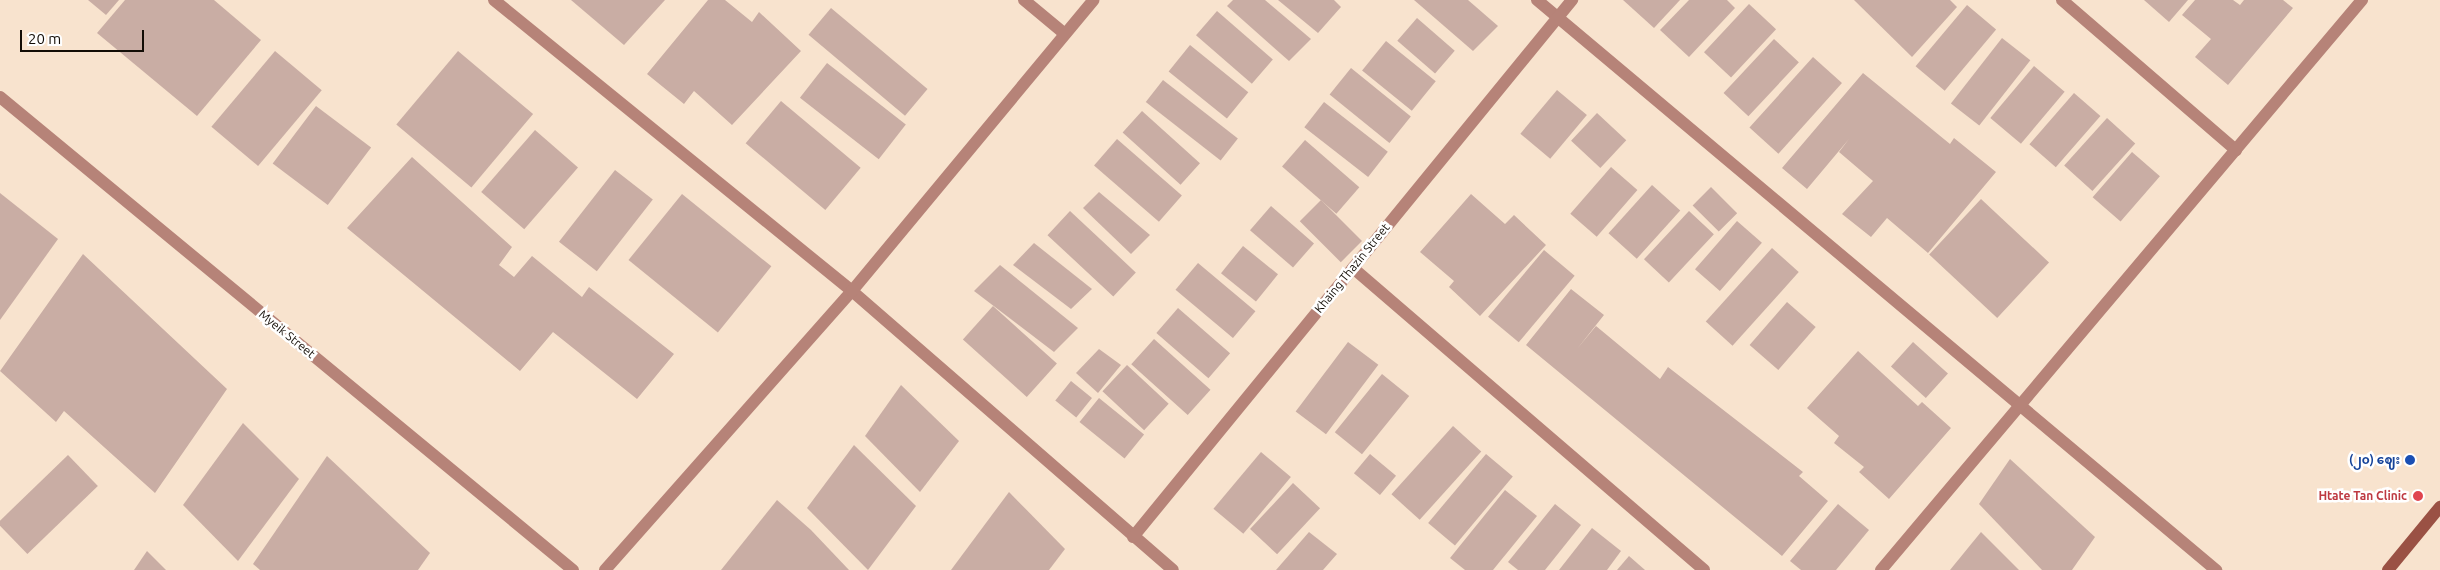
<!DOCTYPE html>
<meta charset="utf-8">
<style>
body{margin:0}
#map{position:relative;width:2440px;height:570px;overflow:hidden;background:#f8e3ce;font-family:Ubuntu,"Noto Sans Myanmar",sans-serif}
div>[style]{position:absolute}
.building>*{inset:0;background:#c9ada4;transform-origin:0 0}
.minor>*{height:12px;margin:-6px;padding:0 6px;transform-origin:6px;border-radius:6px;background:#b68378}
.tertiary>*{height:12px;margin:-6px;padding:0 6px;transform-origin:6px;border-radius:6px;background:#b68378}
.secondary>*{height:12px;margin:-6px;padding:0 6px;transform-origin:6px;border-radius:6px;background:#9a5144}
.dots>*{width:14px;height:14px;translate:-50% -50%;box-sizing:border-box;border:2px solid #fff;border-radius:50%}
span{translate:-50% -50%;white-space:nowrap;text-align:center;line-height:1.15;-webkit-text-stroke:5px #fff;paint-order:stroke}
.street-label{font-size:12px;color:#130d06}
.transit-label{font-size:12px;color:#164399;font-weight:700}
.right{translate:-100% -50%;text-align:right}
.health-label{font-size:12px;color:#be3a42;font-weight:700}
.scale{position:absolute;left:20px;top:30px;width:124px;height:22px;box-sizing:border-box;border:2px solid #130d06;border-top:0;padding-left:6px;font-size:15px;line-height:18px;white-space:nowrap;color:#130d06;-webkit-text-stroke:4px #fff;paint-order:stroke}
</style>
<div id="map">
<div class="building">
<div style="clip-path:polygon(88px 0,119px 0,106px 15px)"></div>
<div style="clip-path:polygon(125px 0,214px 0,261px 40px,197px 116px,97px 33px)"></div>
<div style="clip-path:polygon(571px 0,665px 0,624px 45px)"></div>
<div style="clip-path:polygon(708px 0,725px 0,752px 22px,759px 12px,801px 51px,732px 125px,694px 91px,684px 104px,647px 74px)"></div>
<div style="clip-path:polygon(1233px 0,1265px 0,1311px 39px,1289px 61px,1227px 6px)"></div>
<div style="clip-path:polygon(1278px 0,1334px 0,1341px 7px,1318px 33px)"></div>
<div style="clip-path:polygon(1414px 0,1468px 0,1498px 26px,1473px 51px)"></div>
<div style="clip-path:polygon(1623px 0,1680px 0,1654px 28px)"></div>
<div style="clip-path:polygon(1689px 0,1727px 0,1735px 8px,1689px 57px,1660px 30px)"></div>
<div style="clip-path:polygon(1854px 0,1950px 0,1957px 7px,1912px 57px)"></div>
<div style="clip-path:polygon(2144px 0,2188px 0,2169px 22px)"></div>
<div style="clip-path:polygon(2195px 0,2233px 0,2240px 5px,2244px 0,2283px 0,2293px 8px,2228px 85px,2195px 57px,2211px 39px,2182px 15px)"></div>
<div style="left:1749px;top:4px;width:37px;height:66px;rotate:43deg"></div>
<div style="left:1967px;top:5px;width:38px;height:80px;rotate:40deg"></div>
<div style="left:831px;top:8px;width:126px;height:35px;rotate:40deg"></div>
<div style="left:1217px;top:11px;width:74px;height:32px;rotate:41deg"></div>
<div style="left:1417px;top:18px;width:50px;height:30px;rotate:41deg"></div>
<div style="left:2002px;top:38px;width:36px;height:83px;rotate:38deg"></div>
<div style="left:1774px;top:39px;width:34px;height:74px;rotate:43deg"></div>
<div style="left:1386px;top:41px;width:64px;height:38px;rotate:39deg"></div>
<div style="left:1190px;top:45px;width:75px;height:34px;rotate:39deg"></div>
<div style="left:275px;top:51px;width:61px;height:99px;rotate:40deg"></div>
<div style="left:458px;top:51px;width:98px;height:96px;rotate:40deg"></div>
<div style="left:1813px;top:57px;width:39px;height:95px;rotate:42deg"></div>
<div style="left:827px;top:63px;width:100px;height:44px;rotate:38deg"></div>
<div style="left:2034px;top:66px;width:40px;height:68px;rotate:40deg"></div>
<div style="left:1351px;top:68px;width:77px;height:34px;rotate:39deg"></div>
<div style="clip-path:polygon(1863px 73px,1950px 144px,1954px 138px,1996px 172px,1928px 253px,1887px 218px,1871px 237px,1842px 214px,1873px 181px,1839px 152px,1849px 139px,1807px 189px,1782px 168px)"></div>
<div style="left:1163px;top:80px;width:95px;height:28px;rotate:38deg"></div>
<div style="left:1557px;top:90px;width:39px;height:57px;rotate:40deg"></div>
<div style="left:2074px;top:93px;width:35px;height:68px;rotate:41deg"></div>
<div style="left:781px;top:101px;width:104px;height:55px;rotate:40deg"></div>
<div style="left:1324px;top:102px;width:81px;height:32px;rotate:38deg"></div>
<div style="left:316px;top:106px;width:69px;height:72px;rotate:37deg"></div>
<div style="left:1142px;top:111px;width:78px;height:29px;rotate:42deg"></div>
<div style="left:1597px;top:113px;width:40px;height:38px;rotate:43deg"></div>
<div style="left:2107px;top:118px;width:38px;height:64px;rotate:42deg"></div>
<div style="left:535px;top:130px;width:57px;height:82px;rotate:41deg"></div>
<div style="left:1117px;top:139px;width:86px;height:35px;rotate:41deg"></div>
<div style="left:1305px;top:140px;width:72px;height:35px;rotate:41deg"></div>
<div style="left:2132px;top:152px;width:37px;height:60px;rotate:41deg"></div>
<div style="clip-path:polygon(412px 157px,512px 247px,499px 265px,514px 277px,532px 256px,582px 297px,589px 287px,674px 354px,637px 399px,553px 332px,520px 371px,347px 228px)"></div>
<div style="left:1611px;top:167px;width:35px;height:62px;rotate:41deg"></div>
<div style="left:615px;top:170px;width:48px;height:91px;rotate:38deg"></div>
<div style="left:1652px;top:185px;width:38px;height:65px;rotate:42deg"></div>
<div style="left:1711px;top:187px;width:37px;height:26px;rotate:45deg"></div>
<div style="clip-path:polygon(1099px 192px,1150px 235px,1131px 254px,1083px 208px)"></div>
<div style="clip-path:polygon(0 193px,58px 239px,0 320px)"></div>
<div style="left:682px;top:194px;width:115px;height:85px;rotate:39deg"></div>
<div style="clip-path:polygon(1471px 194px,1505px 224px,1514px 215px,1546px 245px,1480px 316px,1449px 287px,1454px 281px,1420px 252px)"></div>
<div style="left:1981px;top:199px;width:93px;height:76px;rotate:43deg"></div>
<div style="left:1321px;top:200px;width:58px;height:30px;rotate:45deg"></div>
<div style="left:1271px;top:206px;width:57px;height:32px;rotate:41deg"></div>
<div style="left:1070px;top:211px;width:90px;height:33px;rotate:43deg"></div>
<div style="left:1689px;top:211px;width:34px;height:66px;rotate:43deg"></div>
<div style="left:1737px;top:221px;width:33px;height:64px;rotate:41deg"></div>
<div style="clip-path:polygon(1034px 243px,1092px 289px,1071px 309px,1013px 265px)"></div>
<div style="left:1243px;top:246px;width:45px;height:35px;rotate:39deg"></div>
<div style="left:1772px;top:248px;width:36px;height:99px;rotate:42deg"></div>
<div style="left:1544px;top:250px;width:40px;height:87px;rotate:40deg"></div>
<div style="clip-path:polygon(83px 254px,227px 389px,155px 493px,64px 411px,56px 422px,0 371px)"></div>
<div style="left:1198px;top:263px;width:75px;height:35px;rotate:40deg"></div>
<div style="clip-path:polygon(1000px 265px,1078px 328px,1054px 352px,974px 291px)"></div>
<div style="clip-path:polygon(1571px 289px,1604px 315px,1577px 349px,1596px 326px,1660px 379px,1668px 367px,1803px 472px,1799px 476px,1828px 501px,1782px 556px,1526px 345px)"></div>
<div style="left:1787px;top:302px;width:38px;height:57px;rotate:41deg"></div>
<div style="left:993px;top:306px;width:86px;height:45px;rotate:42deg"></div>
<div style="left:1178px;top:308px;width:69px;height:33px;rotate:41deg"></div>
<div style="left:1154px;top:339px;width:76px;height:34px;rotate:42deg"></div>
<div style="left:1348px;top:342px;width:38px;height:87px;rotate:37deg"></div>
<div style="left:1913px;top:342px;width:47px;height:33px;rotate:42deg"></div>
<div style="clip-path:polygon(1099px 349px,1121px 365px,1098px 393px,1076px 373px)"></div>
<div style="clip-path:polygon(1858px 351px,1918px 406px,1922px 402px,1951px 428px,1889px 499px,1859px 472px,1864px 467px,1834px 443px,1839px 436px,1807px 408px)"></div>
<div style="left:1127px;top:365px;width:57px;height:36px;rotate:43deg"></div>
<div style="left:1382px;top:374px;width:35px;height:75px;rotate:39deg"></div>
<div style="left:1071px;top:381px;width:27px;height:25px;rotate:39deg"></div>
<div style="clip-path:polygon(901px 385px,959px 441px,920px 492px,865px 436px)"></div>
<div style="left:1099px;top:398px;width:58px;height:31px;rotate:39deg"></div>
<div style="clip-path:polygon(243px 423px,299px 479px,238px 561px,183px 505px)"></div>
<div style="left:1453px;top:426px;width:38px;height:92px;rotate:42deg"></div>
<div style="clip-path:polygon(854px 445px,916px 506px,868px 570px,807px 508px)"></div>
<div style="left:1261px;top:452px;width:39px;height:74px;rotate:40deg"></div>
<div style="left:1370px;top:454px;width:34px;height:25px;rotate:40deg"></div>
<div style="left:1486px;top:454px;width:35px;height:90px;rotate:40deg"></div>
<div style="left:68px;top:455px;width:43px;height:98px;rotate:46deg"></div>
<div style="clip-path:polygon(327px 456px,430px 553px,418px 570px,260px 570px,253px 564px)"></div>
<div style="clip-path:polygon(2010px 459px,2095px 537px,2072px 570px,2042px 570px,1979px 504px)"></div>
<div style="left:1293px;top:483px;width:37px;height:63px;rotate:43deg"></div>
<div style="clip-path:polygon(1505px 490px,1537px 516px,1493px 570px,1465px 570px,1450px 558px)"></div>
<div style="clip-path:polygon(1009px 492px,1065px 549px,1049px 570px,951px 570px)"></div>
<div style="clip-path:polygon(777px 500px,811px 530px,849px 570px,721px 570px)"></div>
<div style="clip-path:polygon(1555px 504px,1581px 525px,1545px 570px,1518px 570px,1508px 562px)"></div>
<div style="clip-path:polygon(1838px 504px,1869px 530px,1836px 570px,1801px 570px,1790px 561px)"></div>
<div style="clip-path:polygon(1592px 528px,1621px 551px,1607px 570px,1559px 570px)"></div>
<div style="clip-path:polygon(1309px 532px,1337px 554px,1323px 570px,1276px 570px)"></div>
<div style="clip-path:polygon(1981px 532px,2019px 570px,1950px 570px)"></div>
<div style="clip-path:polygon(147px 551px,166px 570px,134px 570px)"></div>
<div style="clip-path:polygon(1629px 556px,1645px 570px,1617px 570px)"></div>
</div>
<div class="minor">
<div style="left:494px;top:0;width:461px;rotate:39.1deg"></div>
<div style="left:852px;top:291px;width:425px;rotate:41deg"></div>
<div style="left:1024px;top:0;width:53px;rotate:39.7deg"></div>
<div style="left:1537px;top:0;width:887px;rotate:40.01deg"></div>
<div style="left:2062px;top:0;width:230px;rotate:40.8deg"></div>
<div style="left:1353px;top:268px;width:463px;rotate:40.7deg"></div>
<div style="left:1133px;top:537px;width:694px;rotate:-50.73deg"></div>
<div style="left:605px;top:570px;width:373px;rotate:-48.5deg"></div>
<div style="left:852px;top:291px;width:378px;rotate:-50.3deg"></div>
<div style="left:1881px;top:570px;width:746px;rotate:-49.84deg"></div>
</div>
<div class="tertiary">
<div style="left:0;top:97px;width:743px;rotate:39.54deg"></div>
</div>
<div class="secondary">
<div style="left:2388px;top:570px;width:82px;rotate:-50.5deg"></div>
</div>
<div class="dots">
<div style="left:2410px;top:460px;background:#1a4fb4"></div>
<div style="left:2418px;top:496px;background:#e0444e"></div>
</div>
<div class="street-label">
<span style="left:1352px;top:268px;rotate:-51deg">Khaing Thazin Street</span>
<span style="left:287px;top:334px;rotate:39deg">Myeik Street</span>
</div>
<div class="transit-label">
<span class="right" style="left:2400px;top:460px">(၂၀) ဈေး</span>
</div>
<div class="health-label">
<span class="right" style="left:2407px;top:496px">Htate Tan Clinic</span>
</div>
<div class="scale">20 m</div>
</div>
